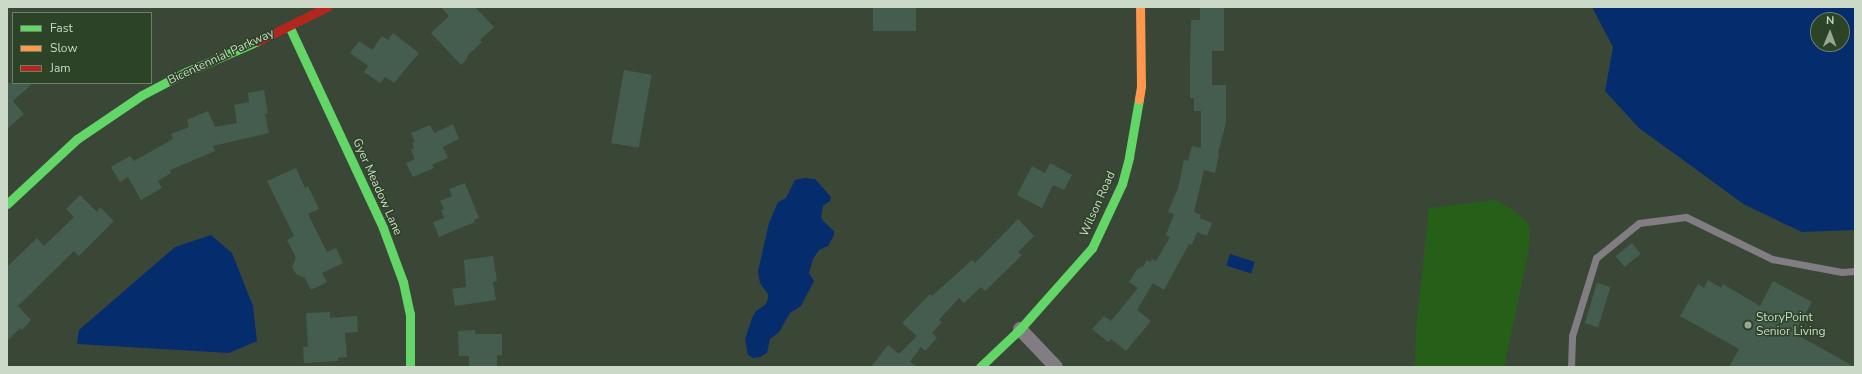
<!DOCTYPE html>
<style>
body{margin:0}
#map{position:relative;width:1862px;height:374px;overflow:hidden;background:#3a4737;font-family:"Nunito Sans",sans-serif}
div>[style]{position:absolute}
.green>*{inset:0;background:#266018}
.water>*{inset:0;background:#052d6e;transform-origin:0 0}
.building>*{inset:0;background:#455d4e;transform-origin:0 0}
.lane>*{height:7px;margin:-3.5px;padding:0 3.5px;transform-origin:3.5px;border-radius:3.5px;background:#817d82}
.street>*{height:14px;margin:-7px;padding:0 7px;transform-origin:7px;border-radius:7px;background:#817d82}
.fast>*{height:9px;margin:-4.5px;padding:0 4.5px;transform-origin:4.5px;border-radius:4.5px;background:#63d668}
.slow>*{height:9px;margin:-4.5px;padding:0 4.5px;transform-origin:4.5px;border-radius:4.5px;background:#ff974d}
.jam>*{height:9px;margin:-4.5px;padding:0 4.5px;transform-origin:4.5px;border-radius:4.5px;background:#b3261e}
.dots>*{width:11px;height:11px;translate:-50% -50%;box-sizing:border-box;border:2px solid #2c4327;border-radius:50%}
span{translate:-50% -50%;white-space:nowrap;text-align:center;line-height:1.15;-webkit-text-stroke:3px #2c4327;paint-order:stroke}
.street-label{font-size:12px;color:#cbd9c8}
.poi-label{font-size:12px;color:#cbd9c8}
.left{translate:0 -50%;text-align:left}
.frame{position:absolute;inset:0;border:8px solid #cbd9c8;pointer-events:none}
.legend{position:absolute;left:12px;top:12px;width:140px;height:72px;box-sizing:border-box;background:#2c4327;border:1px solid #6c7f67;margin:0;padding:5px 7px;list-style:none;font-size:12px;color:#cbd9c8}
.legend li{display:flex;align-items:center;gap:8px;height:20px}
.legend b{width:20px;border:1px solid #6c7f67}
.north{position:absolute;left:1810px;top:12px;width:40px;height:40px;box-sizing:border-box;background:#2c4327;border:1px solid #6c7f67;border-radius:50%;rotate:1deg;font-size:11px;font-weight:700;line-height:16px;text-align:center;color:#cbd9c8}
.north::after{content:'';display:block;margin:auto;width:14px;height:18px;background:#98a695;clip-path:polygon(50% 0,100% 100%,50% 72%,0 100%)}
</style>
<div id="map">
<div class="green">
<div style="clip-path:polygon(1495px 200px,1511px 209px,1524px 219px,1530px 229px,1529px 249px,1504px 367px,1415px 367px,1416px 330px,1429px 208px)"></div>
</div>
<div class="water">
<div style="clip-path:polygon(evenodd,1592px 7px,1855px 7px,1855px 230px,1802px 232px,1745px 205px,1639px 128px,1605px 91px,1613px 47px,1592px 7px,1818px 20px,1842px 20px,1842px 44px,1818px 44px,1818px 20px)"></div>
<div style="clip-path:polygon(804px 178px,815px 179px,831px 197px,830px 201px,823px 206px,821px 216px,823px 221px,834px 231px,834px 235px,828px 246px,819px 250px,813px 259px,809px 273px,814px 281px,801px 306px,790px 313px,779px 332px,770px 339px,767px 353px,760px 357px,753px 358px,748px 355px,745px 339px,752px 318px,756px 311px,766px 304px,768px 299px,768px 294px,760px 283px,758px 271px,769px 223px,778px 202px,786px 198px,795px 180px)"></div>
<div style="clip-path:polygon(211px 235px,232px 253px,253px 306px,257px 341px,229px 353px,77px 344px,79px 330px,175px 247px)"></div>
<div style="left:1230px;top:254px;width:26px;height:12px;rotate:18deg"></div>
</div>
<div class="building">
<div style="clip-path:polygon(441px 7px,475px 7px,494px 27px,480px 40px,482px 42px,468px 55px,467px 59px,461px 65px,431px 33px,449px 16px)"></div>
<div style="left:873px;top:7px;width:43px;height:24px"></div>
<div style="clip-path:polygon(1200px 7px,1224px 7px,1224px 51px,1212px 51px,1212px 85px,1226px 85px,1226px 123px,1218px 153px,1219px 154px,1215px 173px,1204px 170px,1194px 212px,1201px 215px,1200px 218px,1212px 223px,1207px 236px,1197px 232px,1192px 245px,1189px 244px,1164px 290px,1153px 283px,1137px 310px,1151px 321px,1126px 351px,1111px 339px,1108px 342px,1092px 329px,1104px 316px,1111px 321px,1138px 288px,1129px 282px,1138px 268px,1139px 269px,1141px 266px,1143px 267px,1147px 260px,1150px 262px,1152px 259px,1156px 261px,1170px 237px,1166px 235px,1174px 214px,1168px 212px,1178px 188px,1184px 160px,1188px 161px,1192px 146px,1201px 148px,1201px 111px,1194px 111px,1194px 98px,1190px 98px,1190px 63px,1191px 20px,1200px 20px)"></div>
<div style="clip-path:polygon(393px 33px,419px 53px,394px 83px,385px 77px,380px 83px,364px 72px,368px 66px,350px 53px,359px 41px,372px 50px,382px 36px,388px 40px)"></div>
<div style="left:624px;top:70px;width:28px;height:74px;rotate:10deg"></div>
<div style="clip-path:polygon(7px 83px,33px 83px,13px 101px,24px 114px,7px 129px)"></div>
<div style="clip-path:polygon(264px 90px,268px 113px,265px 114px,269px 133px,213px 146px,215px 151px,170px 170px,171px 173px,158px 181px,162px 188px,141px 200px,128px 177px,120px 182px,111px 167px,130px 156px,134px 161px,173px 139px,171px 134px,189px 127px,187px 120px,208px 111px,215px 127px,237px 123px,234px 105px,249px 102px,248px 93px)"></div>
<div style="clip-path:polygon(453px 124px,459px 139px,443px 147px,448px 158px,432px 165px,434px 168px,413px 177px,406px 163px,415px 159px,411px 150px,414px 148px,412px 143px,415px 142px,411px 133px,430px 125px,434px 133px)"></div>
<div style="clip-path:polygon(1050px 163px,1072px 175px,1064px 190px,1053px 185px,1042px 208px,1017px 195px,1032px 166px,1045px 173px)"></div>
<div style="clip-path:polygon(296px 168px,305px 188px,308px 186px,319px 209px,308px 214px,327px 252px,336px 248px,343px 263px,322px 273px,327px 282px,311px 290px,305px 278px,296px 274px,292px 267px,296px 258px,287px 240px,294px 236px,267px 181px)"></div>
<div style="clip-path:polygon(465px 183px,479px 218px,474px 220px,475px 222px,439px 237px,433px 222px,444px 218px,441px 210px,444px 209px,440px 201px,452px 196px,449px 189px)"></div>
<div style="clip-path:polygon(80px 195px,97px 212px,100px 207px,114px 221px,79px 256px,74px 251px,18px 306px,31px 320px,22px 330px,20px 328px,7px 341px,7px 267px,37px 238px,44px 246px,74px 217px,66px 209px)"></div>
<div style="clip-path:polygon(1018px 219px,1034px 236px,1018px 252px,1022px 255px,985px 291px,981px 287px,964px 303px,959px 298px,939px 320px,942px 322px,932px 333px,937px 338px,925px 351px,921px 347px,910px 362px,917px 367px,871px 367px,888px 345px,899px 354px,917px 336px,902px 323px,930px 294px,932px 296px,972px 260px,975px 263px)"></div>
<div style="left:1632px;top:243px;width:14px;height:21px;rotate:51deg"></div>
<div style="clip-path:polygon(493px 256px,497px 281px,493px 282px,496px 300px,455px 306px,452px 289px,466px 287px,464px 260px)"></div>
<div style="clip-path:polygon(1708px 280px,1721px 288px,1723px 284px,1760px 306px,1773px 281px,1812px 302px,1794px 333px,1855px 367px,1729px 367px,1739px 349px,1680px 316px,1698px 284px,1704px 288px)"></div>
<div style="left:1597px;top:283px;width:14px;height:42px;rotate:17deg"></div>
<div style="clip-path:polygon(330px 312px,330px 318px,357px 316px,358px 332px,345px 333px,347px 357px,338px 358px,338px 361px,304px 363px,303px 347px,308px 347px,306px 313px)"></div>
<div style="clip-path:polygon(475px 330px,475px 334px,502px 334px,502px 355px,497px 355px,497px 367px,469px 367px,469px 356px,459px 356px,458px 331px)"></div>
</div>
<div class="lane">
<div style="left:1571px;top:367px;width:31px;rotate:-88deg"></div>
<div style="left:1572px;top:336px;width:82px;rotate:-72.9deg"></div>
<div style="left:1596px;top:258px;width:55px;rotate:-39.1deg"></div>
<div style="left:1639px;top:223px;width:47px;rotate:-7.3deg"></div>
<div style="left:1686px;top:217px;width:96px;rotate:26deg"></div>
<div style="left:1772px;top:259px;width:71px;rotate:10.5deg"></div>
<div style="left:1842px;top:272px;width:13px;rotate:-4deg"></div>
</div>
<div class="street">
<div style="left:1020px;top:329px;width:52px;rotate:46.5deg"></div>
</div>
<div class="fast">
<div style="left:289px;top:26px;width:223px;rotate:65deg"></div>
<div style="left:383px;top:228px;width:58px;rotate:69.7deg"></div>
<div style="left:403px;top:282px;width:33px;rotate:78deg"></div>
<div style="left:410px;top:314px;width:53px;rotate:90deg"></div>
<div style="left:7px;top:204px;width:96px;rotate:-42.9deg"></div>
<div style="left:77px;top:139px;width:78px;rotate:-34.1deg"></div>
<div style="left:142px;top:95px;width:50px;rotate:-27.6deg"></div>
<div style="left:186px;top:72px;width:78px;rotate:-23.3deg"></div>
<div style="left:980px;top:367px;width:55px;rotate:-43.5deg"></div>
<div style="left:1020px;top:329px;width:108px;rotate:-48.4deg"></div>
<div style="left:1092px;top:248px;width:71px;rotate:-64.9deg"></div>
<div style="left:1122px;top:184px;width:28px;rotate:-75deg"></div>
<div style="left:1129px;top:157px;width:59px;rotate:-80.2deg"></div>
</div>
<div class="slow">
<div style="left:1139px;top:99px;width:13px;rotate:-81deg"></div>
<div style="left:1141px;top:86px;width:79px;rotate:-90.7deg"></div>
</div>
<div class="jam">
<div style="left:258px;top:41px;width:77px;rotate:-26.2deg"></div>
</div>
<div class="dots">
<div style="left:1748px;top:325px;background:#98a695"></div>
</div>
<div class="street-label">
<span style="left:221px;top:57px;rotate:-25deg">Bicentennial Parkway</span>
<span style="left:377px;top:187px;rotate:66deg">Gyer Meadow Lane</span>
<span style="left:1098px;top:204px;rotate:-66deg">Wilson Road</span>
</div>
<div class="poi-label">
<span class="left" style="left:1756px;top:325px">StoryPoint<br>Senior Living</span>
</div>
<div class="frame"></div>
<ul class="legend">
<li><b style="height:5px;background:#63d668"></b>Fast</li>
<li><b style="height:5px;background:#ff974d"></b>Slow</li>
<li><b style="height:5px;background:#b3261e"></b>Jam</li>
</ul>
<div class="north">N</div>
</div>
